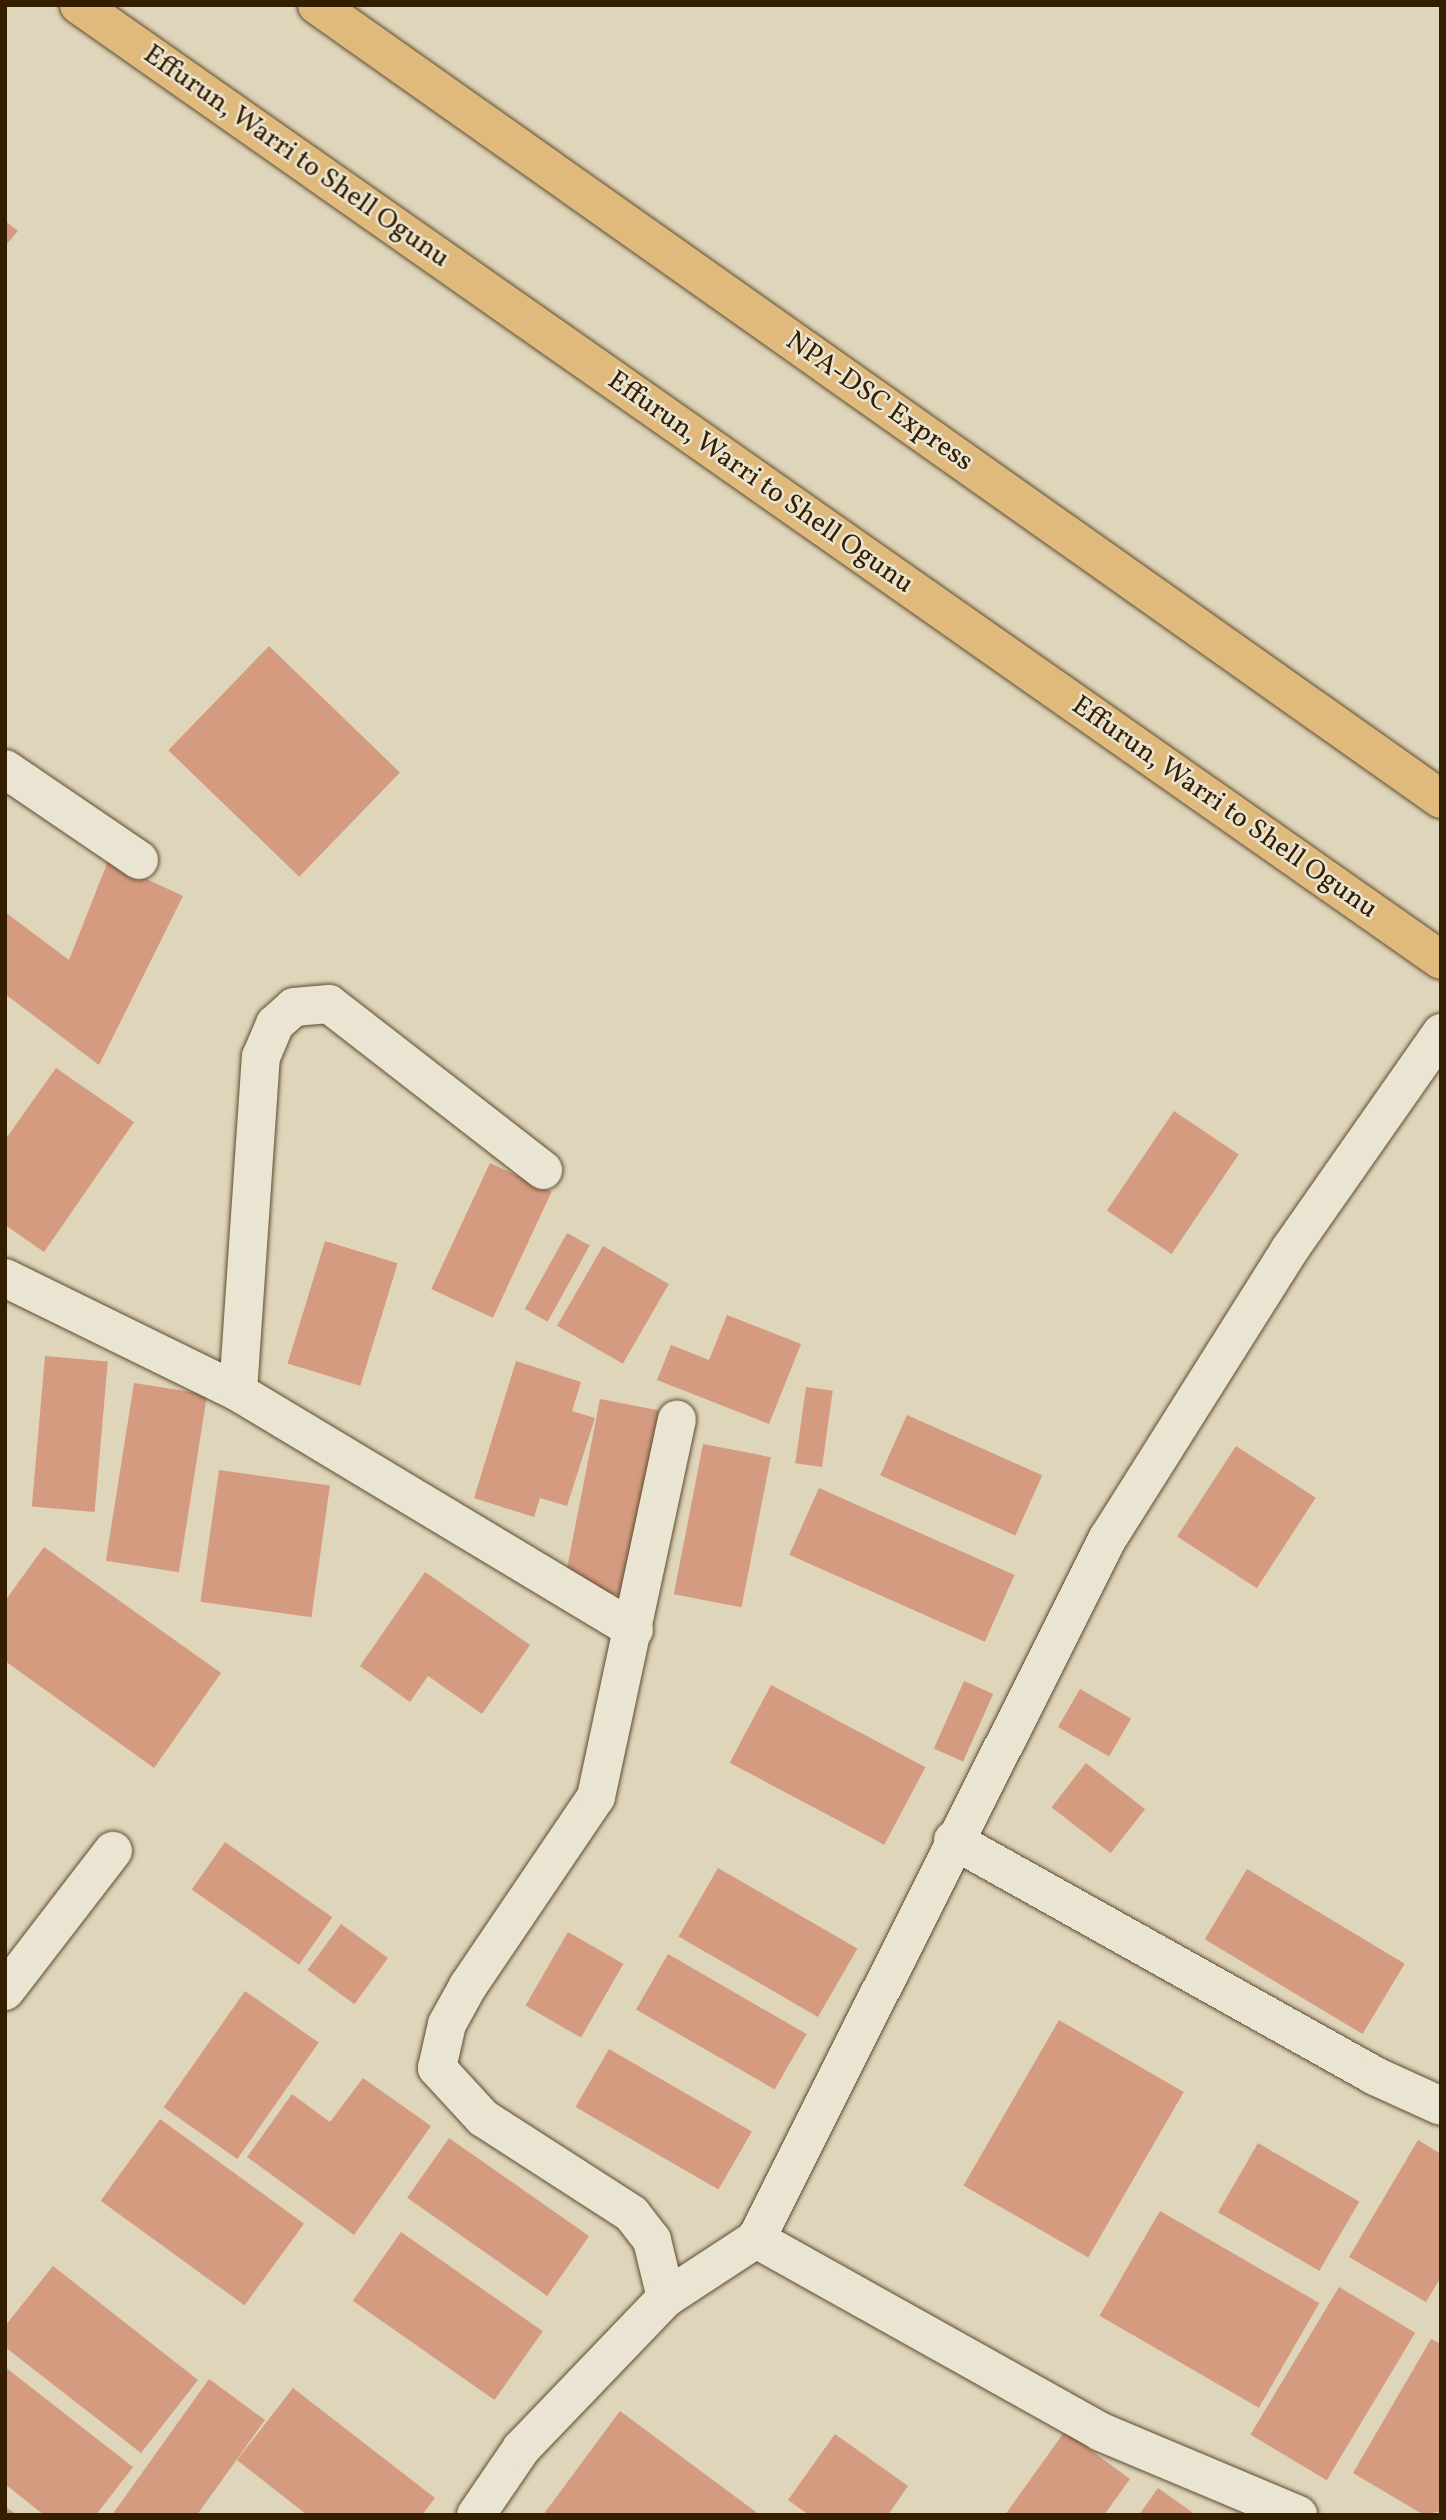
<!DOCTYPE html>
<style>
body{margin:0}
#map{position:relative;width:1446px;height:2520px;overflow:hidden;background:#dfd5ba;font-family:Vollkorn,serif}
div>[style]{position:absolute}
.building>*{inset:0;background:#d59b81;transform-origin:0 0}
.roads{filter:drop-shadow(0 0 2px #5e4c2e) drop-shadow(0 0 2px #5e4c2e)}
.minor>*{height:38px;margin:-19px;padding:0 19px;transform-origin:19px;border-radius:19px;background:#eae4d2}
.major>*{height:38px;margin:-19px;padding:0 19px;transform-origin:19px;border-radius:19px;background:#e0ba7d}
span{translate:-50% -50%;white-space:nowrap;text-align:center;line-height:1.15;-webkit-text-stroke:5px #eae4d2;paint-order:stroke}
.street-label{font-size:28px;color:#331e00}
.frame{position:absolute;inset:0;border:7px solid #331e00;pointer-events:none}
</style>
<div id="map">
<div class="building">
<div style="clip-path:polygon(5px 221px,18px 231px,5px 246px)"></div>
<div style="left:269px;top:646px;width:182px;height:145px;rotate:44deg"></div>
<div style="clip-path:polygon(108px 861px,183px 896px,99px 1065px,5px 994px,5px 912px,69px 960px)"></div>
<div style="clip-path:polygon(56px 1068px,134px 1122px,44px 1252px,5px 1225px,5px 1140px)"></div>
<div style="left:1174px;top:1111px;width:78px;height:120px;rotate:34deg"></div>
<div style="left:490px;top:1163px;width:68px;height:139px;rotate:25deg"></div>
<div style="left:567px;top:1233px;width:26px;height:87px;rotate:29deg"></div>
<div style="left:325px;top:1241px;width:76px;height:128px;rotate:17deg"></div>
<div style="left:603px;top:1246px;width:76px;height:92px;rotate:30deg"></div>
<div style="clip-path:polygon(727px 1315px,801px 1344px,769px 1424px,657px 1380px,671px 1345px,709px 1360px)"></div>
<div style="left:45px;top:1356px;width:63px;height:151px;rotate:5deg"></div>
<div style="clip-path:polygon(516px 1361px,581px 1382px,572px 1411px,595px 1418px,567px 1506px,540px 1498px,534px 1517px,474px 1498px)"></div>
<div style="left:134px;top:1383px;width:74px;height:180px;rotate:9deg"></div>
<div style="left:806px;top:1387px;width:27px;height:77px;rotate:8deg"></div>
<div style="left:600px;top:1399px;width:71px;height:189px;rotate:11deg"></div>
<div style="left:907px;top:1415px;width:148px;height:66px;rotate:24deg"></div>
<div style="left:703px;top:1444px;width:69px;height:153px;rotate:11deg"></div>
<div style="left:1236px;top:1446px;width:95px;height:108px;rotate:33deg"></div>
<div style="left:219px;top:1470px;width:112px;height:133px;rotate:8deg"></div>
<div style="left:819px;top:1488px;width:214px;height:73px;rotate:24deg"></div>
<div style="clip-path:polygon(44px 1547px,221px 1673px,154px 1768px,5px 1661px,5px 1601px)"></div>
<div style="clip-path:polygon(425px 1572px,530px 1645px,482px 1714px,428px 1676px,410px 1702px,360px 1666px)"></div>
<div style="left:964px;top:1681px;width:32px;height:74px;rotate:24deg"></div>
<div style="left:771px;top:1685px;width:175px;height:88px;rotate:28deg"></div>
<div style="left:1080px;top:1689px;width:59px;height:44px;rotate:30deg"></div>
<div style="left:1086px;top:1763px;width:75px;height:56px;rotate:38deg"></div>
<div style="left:225px;top:1842px;width:131px;height:58px;rotate:35deg"></div>
<div style="left:718px;top:1868px;width:161px;height:79px;rotate:30deg"></div>
<div style="left:1247px;top:1869px;width:184px;height:82px;rotate:31deg"></div>
<div style="left:341px;top:1924px;width:58px;height:57px;rotate:36deg"></div>
<div style="left:568px;top:1932px;width:64px;height:85px;rotate:30deg"></div>
<div style="left:668px;top:1954px;width:160px;height:64px;rotate:30deg"></div>
<div style="left:245px;top:1991px;width:90px;height:142px;rotate:35deg"></div>
<div style="left:1059px;top:2020px;width:144px;height:191px;rotate:30deg"></div>
<div style="left:609px;top:2049px;width:165px;height:67px;rotate:30deg"></div>
<div style="clip-path:polygon(363px 2078px,431px 2126px,354px 2235px,247px 2157px,292px 2094px,330px 2122px)"></div>
<div style="left:160px;top:2119px;width:178px;height:101px;rotate:36deg"></div>
<div style="left:449px;top:2138px;width:171px;height:73px;rotate:35deg"></div>
<div style="clip-path:polygon(1418px 2140px,1441px 2154px,1441px 2277px,1426px 2302px,1349px 2257px)"></div>
<div style="left:1258px;top:2143px;width:117px;height:80px;rotate:30deg"></div>
<div style="left:1160px;top:2211px;width:184px;height:121px;rotate:30deg"></div>
<div style="left:401px;top:2232px;width:173px;height:84px;rotate:35deg"></div>
<div style="clip-path:polygon(53px 2266px,198px 2380px,141px 2453px,5px 2347px,5px 2326px)"></div>
<div style="left:1339px;top:2287px;width:89px;height:172px;rotate:31deg"></div>
<div style="clip-path:polygon(1431px 2339px,1441px 2344px,1441px 2511px,1424px 2515px,1353px 2473px)"></div>
<div style="clip-path:polygon(5px 2367px,133px 2467px,96px 2515px,44px 2515px,5px 2484px)"></div>
<div style="clip-path:polygon(209px 2379px,265px 2420px,197px 2515px,112px 2515px)"></div>
<div style="clip-path:polygon(293px 2388px,435px 2498px,422px 2515px,307px 2515px,237px 2460px)"></div>
<div style="clip-path:polygon(620px 2411px,760px 2515px,543px 2515px)"></div>
<div style="clip-path:polygon(1065px 2431px,1130px 2479px,1104px 2515px,1005px 2515px)"></div>
<div style="clip-path:polygon(835px 2434px,908px 2486px,888px 2515px,809px 2515px,788px 2500px)"></div>
<div style="clip-path:polygon(1158px 2488px,1196px 2515px,1139px 2515px)"></div>
<div style="clip-path:polygon(5px 2506px,17px 2515px,5px 2515px)"></div>
</div>
<div class="roads">
<div class="minor">
<div style="left:5px;top:769px;width:162px;rotate:34.2deg"></div>
<div style="left:5px;top:1278px;width:259px;rotate:26.1deg"></div>
<div style="left:238px;top:1392px;width:462px;rotate:31deg"></div>
<div style="left:238px;top:1392px;width:336px;rotate:-86.1deg"></div>
<div style="left:261px;top:1057px;width:36px;rotate:-67deg"></div>
<div style="left:275px;top:1024px;width:25px;rotate:-42deg"></div>
<div style="left:294px;top:1007px;width:35px;rotate:-5deg"></div>
<div style="left:329px;top:1004px;width:271px;rotate:37.8deg"></div>
<div style="left:953px;top:1840px;width:484px;rotate:29.2deg"></div>
<div style="left:1375px;top:2076px;width:72px;rotate:24.4deg"></div>
<div style="left:5px;top:1991px;width:177px;rotate:-52.4deg"></div>
<div style="left:756px;top:2239px;width:395px;rotate:29.2deg"></div>
<div style="left:1101px;top:2432px;width:214px;rotate:22.8deg"></div>
<div style="left:666px;top:2298px;width:60px;rotate:-103.6deg"></div>
<div style="left:652px;top:2240px;width:33px;rotate:-128deg"></div>
<div style="left:632px;top:2214px;width:177px;rotate:-147.2deg"></div>
<div style="left:483px;top:2118px;width:68px;rotate:-132.6deg"></div>
<div style="left:437px;top:2068px;width:45px;rotate:-77.2deg"></div>
<div style="left:447px;top:2024px;width:43px;rotate:-61.1deg"></div>
<div style="left:468px;top:1986px;width:228px;rotate:-55.9deg"></div>
<div style="left:596px;top:1797px;width:386px;rotate:-77.9deg"></div>
<div style="left:476px;top:2515px;width:80px;rotate:-55.7deg"></div>
<div style="left:521px;top:2449px;width:209px;rotate:-46.2deg"></div>
<div style="left:666px;top:2298px;width:108px;rotate:-33.2deg"></div>
<div style="left:756px;top:2239px;width:784px;rotate:-63.34deg"></div>
<div style="left:1108px;top:1538px;width:342px;rotate:-57.8deg"></div>
<div style="left:1290px;top:1249px;width:264px;rotate:-55deg"></div>
</div>
<div class="major">
<div style="left:79px;top:5px;width:1663px;rotate:35.04deg"></div>
<div style="left:317px;top:5px;width:1376px;rotate:35.24deg"></div>
</div>
</div>
<div class="street-label">
<span style="left:296px;top:157px;rotate:35deg">Effurun, Warri to Shell Ogunu</span>
<span style="left:879px;top:402px;rotate:35deg">NPA-DSC Express</span>
<span style="left:760px;top:483px;rotate:35deg">Effurun, Warri to Shell Ogunu</span>
<span style="left:1224px;top:808px;rotate:35deg">Effurun, Warri to Shell Ogunu</span>
</div>
<div class="frame"></div>
</div>
